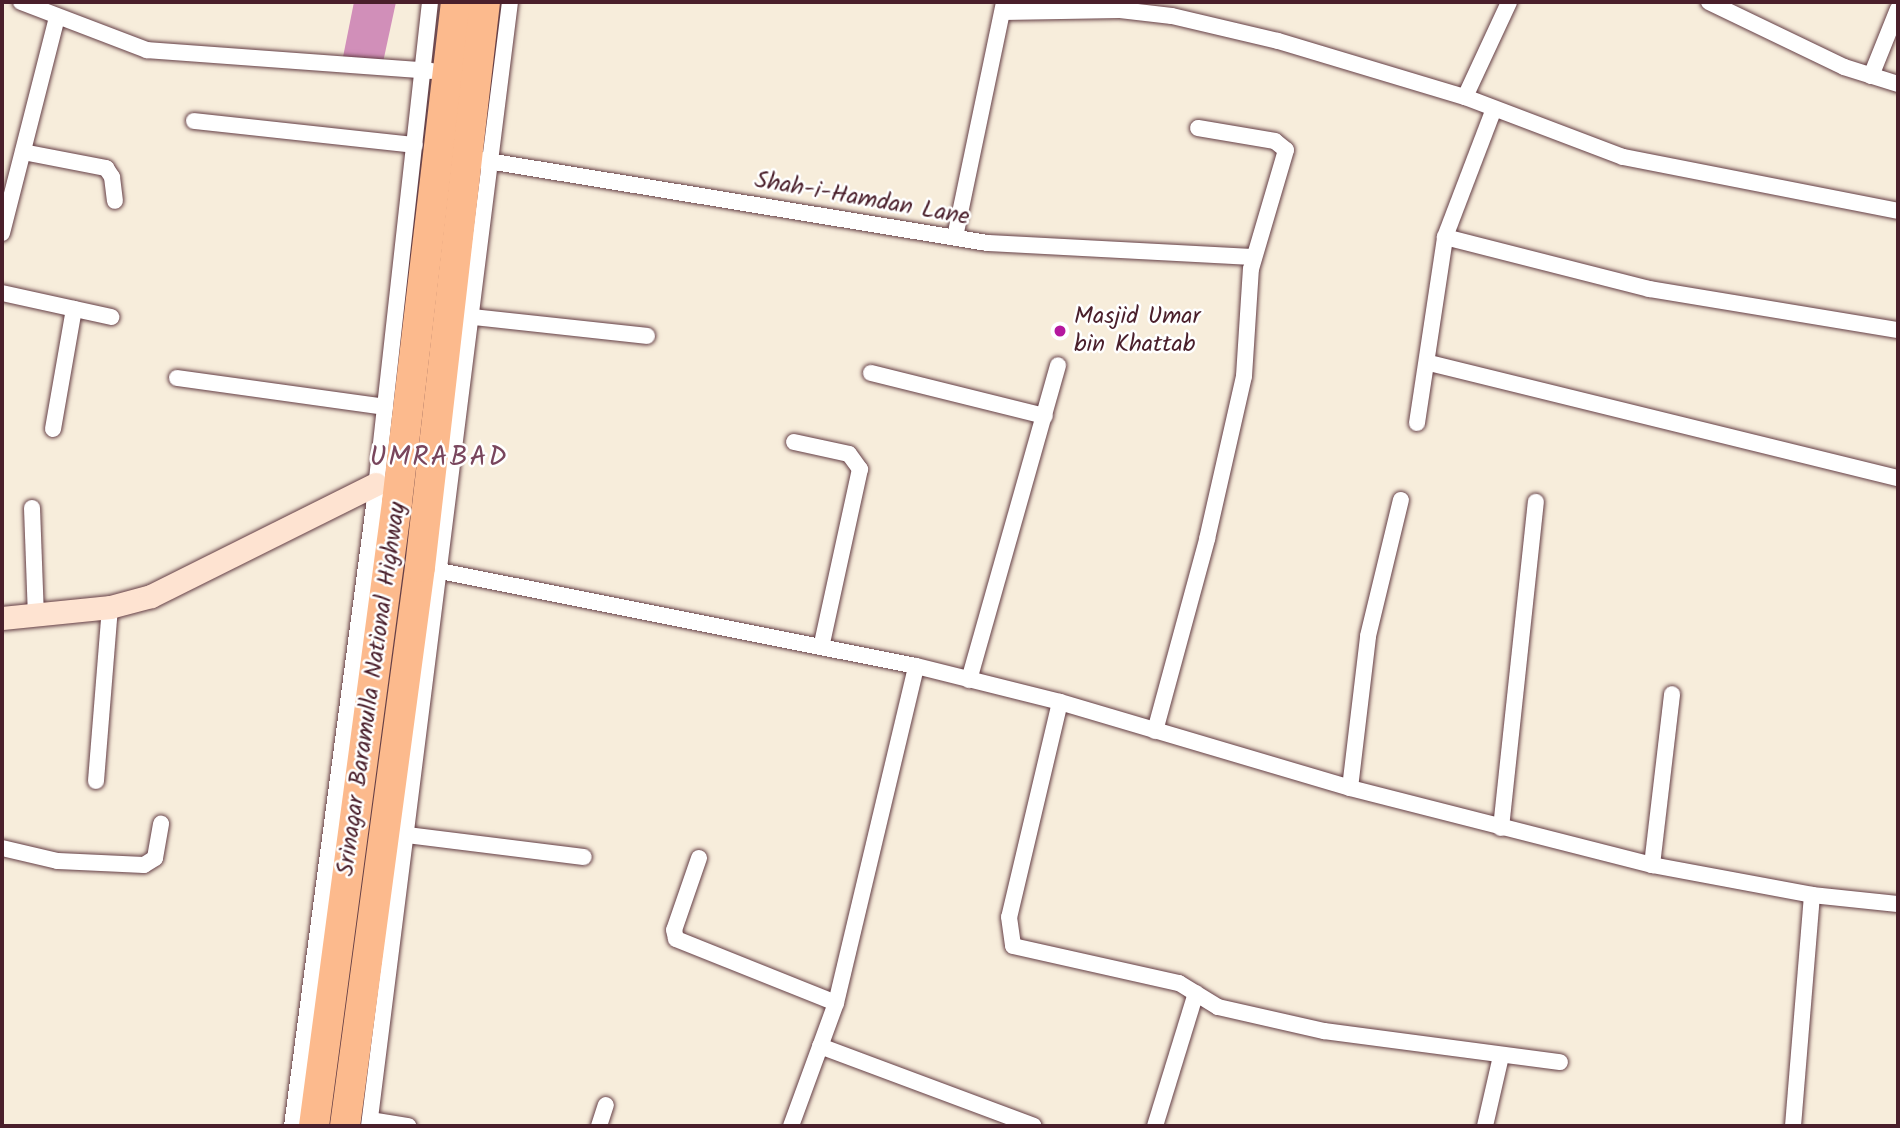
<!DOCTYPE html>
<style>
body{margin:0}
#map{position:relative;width:1900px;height:1128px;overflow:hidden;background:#f7eddb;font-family:Kalam,sans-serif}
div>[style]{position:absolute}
.building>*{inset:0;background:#d18fb9}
.roads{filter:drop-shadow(0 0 2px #643e45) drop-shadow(0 0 2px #643e45)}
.street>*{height:16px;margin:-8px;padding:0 8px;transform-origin:8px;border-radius:8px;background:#fff}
.secondary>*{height:23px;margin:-11.5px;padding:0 11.5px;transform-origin:11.5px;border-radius:11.5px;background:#fee3d1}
.highway>*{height:30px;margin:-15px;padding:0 15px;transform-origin:15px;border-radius:15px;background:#fcba8d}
.dots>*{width:19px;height:19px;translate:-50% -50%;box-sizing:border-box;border:4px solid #fff;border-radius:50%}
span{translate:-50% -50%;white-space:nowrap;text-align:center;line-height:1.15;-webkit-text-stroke:5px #fff;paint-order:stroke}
.street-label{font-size:24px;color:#4a1f2b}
.poi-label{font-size:24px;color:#4a1f2b}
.left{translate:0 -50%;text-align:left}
.quarter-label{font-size:28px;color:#79465d;letter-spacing:2px}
.frame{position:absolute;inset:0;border:4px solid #4a1f2b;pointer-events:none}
</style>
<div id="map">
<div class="building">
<div style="clip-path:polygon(354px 2px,396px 2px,382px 67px,342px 62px)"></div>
</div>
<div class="roads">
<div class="street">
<div style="left:21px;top:2px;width:135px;rotate:20.9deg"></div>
<div style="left:147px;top:50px;width:285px;rotate:4.2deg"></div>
<div style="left:1709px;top:2px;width:150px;rotate:25.7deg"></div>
<div style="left:1844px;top:67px;width:57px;rotate:17.5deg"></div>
<div style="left:1003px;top:12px;width:117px;rotate:-1deg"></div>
<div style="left:1120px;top:10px;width:52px;rotate:6.6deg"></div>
<div style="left:1172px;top:16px;width:109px;rotate:13.3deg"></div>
<div style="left:1278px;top:41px;width:195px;rotate:16.7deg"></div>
<div style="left:1465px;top:97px;width:169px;rotate:20.8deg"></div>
<div style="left:1623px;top:157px;width:280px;rotate:11.1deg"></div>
<div style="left:1871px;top:76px;width:72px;rotate:-68.1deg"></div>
<div style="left:1465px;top:97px;width:105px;rotate:-65.1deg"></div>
<div style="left:194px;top:121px;width:222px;rotate:6.2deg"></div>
<div style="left:23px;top:152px;width:85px;rotate:10.9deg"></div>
<div style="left:106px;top:168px;width:11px;rotate:56deg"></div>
<div style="left:112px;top:177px;width:24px;rotate:83deg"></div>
<div style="left:482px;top:160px;width:512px;rotate:9.33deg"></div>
<div style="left:987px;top:243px;width:267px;rotate:3deg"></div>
<div style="left:2px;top:233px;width:222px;rotate:-75.7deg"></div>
<div style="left:955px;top:237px;width:239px;rotate:-78.2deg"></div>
<div style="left:1445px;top:237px;width:211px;rotate:14.3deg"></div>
<div style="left:1649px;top:289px;width:252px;rotate:9.4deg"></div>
<div style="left:2px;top:293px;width:112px;rotate:12.4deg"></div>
<div style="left:473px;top:317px;width:175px;rotate:6.2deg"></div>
<div style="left:1429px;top:363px;width:483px;rotate:13.8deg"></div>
<div style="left:871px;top:373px;width:179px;rotate:13.9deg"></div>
<div style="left:177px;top:378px;width:210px;rotate:7.9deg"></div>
<div style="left:1417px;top:423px;width:188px;rotate:-81.4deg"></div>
<div style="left:1445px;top:237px;width:135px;rotate:-69.1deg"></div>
<div style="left:53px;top:429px;width:122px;rotate:-80.1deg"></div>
<div style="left:794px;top:442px;width:56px;rotate:12.3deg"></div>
<div style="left:849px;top:454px;width:19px;rotate:54deg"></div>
<div style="left:860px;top:469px;width:179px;rotate:102.3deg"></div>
<div style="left:32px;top:508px;width:107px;rotate:87.9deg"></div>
<div style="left:420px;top:567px;width:506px;rotate:11.29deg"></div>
<div style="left:916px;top:666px;width:148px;rotate:14deg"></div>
<div style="left:1060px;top:702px;width:302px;rotate:16.5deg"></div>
<div style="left:1350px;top:788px;width:312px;rotate:14.3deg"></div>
<div style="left:1652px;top:865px;width:163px;rotate:10.6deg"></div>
<div style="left:1812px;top:895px;width:86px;rotate:6deg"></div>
<div style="left:969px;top:680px;width:327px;rotate:-74.2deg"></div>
<div style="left:1060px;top:702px;width:221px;rotate:103.3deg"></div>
<div style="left:1009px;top:917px;width:29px;rotate:82deg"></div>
<div style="left:1013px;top:946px;width:170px;rotate:12.6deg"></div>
<div style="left:1179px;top:983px;width:46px;rotate:31.6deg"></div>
<div style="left:1218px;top:1007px;width:109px;rotate:12.8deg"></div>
<div style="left:1324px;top:1031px;width:238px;rotate:7.5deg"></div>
<div style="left:1155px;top:731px;width:199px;rotate:-74.8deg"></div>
<div style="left:1207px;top:539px;width:167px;rotate:-77.2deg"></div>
<div style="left:1244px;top:376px;width:107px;rotate:-86.3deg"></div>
<div style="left:1251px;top:269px;width:124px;rotate:-73.6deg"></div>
<div style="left:1286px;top:150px;width:14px;rotate:-141deg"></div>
<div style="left:1275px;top:141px;width:78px;rotate:-170.4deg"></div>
<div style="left:96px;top:781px;width:175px;rotate:-85.4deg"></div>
<div style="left:1350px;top:788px;width:153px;rotate:-83.2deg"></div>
<div style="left:1368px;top:636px;width:140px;rotate:-76.4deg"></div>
<div style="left:1501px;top:828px;width:328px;rotate:-83.9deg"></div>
<div style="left:407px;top:835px;width:178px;rotate:7.1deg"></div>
<div style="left:2px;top:848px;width:57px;rotate:13.1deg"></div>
<div style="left:58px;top:861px;width:86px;rotate:2.7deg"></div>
<div style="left:144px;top:865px;width:13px;rotate:-32deg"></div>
<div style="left:155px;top:858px;width:35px;rotate:-80deg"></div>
<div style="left:699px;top:858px;width:76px;rotate:109.1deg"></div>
<div style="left:674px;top:930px;width:9px;rotate:77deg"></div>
<div style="left:676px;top:939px;width:172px;rotate:21.8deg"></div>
<div style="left:1652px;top:865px;width:172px;rotate:-83.3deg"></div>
<div style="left:820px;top:1046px;width:228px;rotate:20.5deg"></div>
<div style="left:370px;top:1120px;width:39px;rotate:9deg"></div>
<div style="left:292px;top:1126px;width:625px;rotate:-82.47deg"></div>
<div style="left:374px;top:506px;width:507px;rotate:-83.66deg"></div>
<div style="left:369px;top:1126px;width:1133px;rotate:-82.85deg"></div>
<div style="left:599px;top:1126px;width:22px;rotate:-72deg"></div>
<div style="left:791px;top:1126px;width:131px;rotate:-69.9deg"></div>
<div style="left:836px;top:1003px;width:346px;rotate:-76.6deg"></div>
<div style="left:1155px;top:1126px;width:139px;rotate:-72.9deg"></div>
<div style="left:1485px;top:1126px;width:72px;rotate:-77.1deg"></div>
<div style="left:1793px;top:1126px;width:232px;rotate:-85.3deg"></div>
</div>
<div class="secondary">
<div style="left:2px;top:618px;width:109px;rotate:-5.8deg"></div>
<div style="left:110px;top:607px;width:42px;rotate:-15deg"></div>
<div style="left:151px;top:596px;width:251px;rotate:-26.5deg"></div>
</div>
<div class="highway">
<div style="left:314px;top:1126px;width:629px;rotate:-82.42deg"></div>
<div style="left:397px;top:502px;width:503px;rotate:-83.27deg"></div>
<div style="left:345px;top:1126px;width:564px;rotate:-82.36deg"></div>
<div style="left:420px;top:567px;width:569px;rotate:-83.44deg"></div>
</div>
</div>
<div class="dots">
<div style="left:1060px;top:331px;background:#b5179e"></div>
</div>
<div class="street-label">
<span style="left:862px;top:199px;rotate:10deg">Shah-i-Hamdan Lane</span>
<span style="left:372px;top:689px;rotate:-82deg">Srinagar Baramulla National Highway</span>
</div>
<div class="poi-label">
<span class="left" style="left:1074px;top:331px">Masjid Umar<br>bin Khattab</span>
</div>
<div class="quarter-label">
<span style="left:439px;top:458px">UMRABAD</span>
</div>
<div class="frame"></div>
</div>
